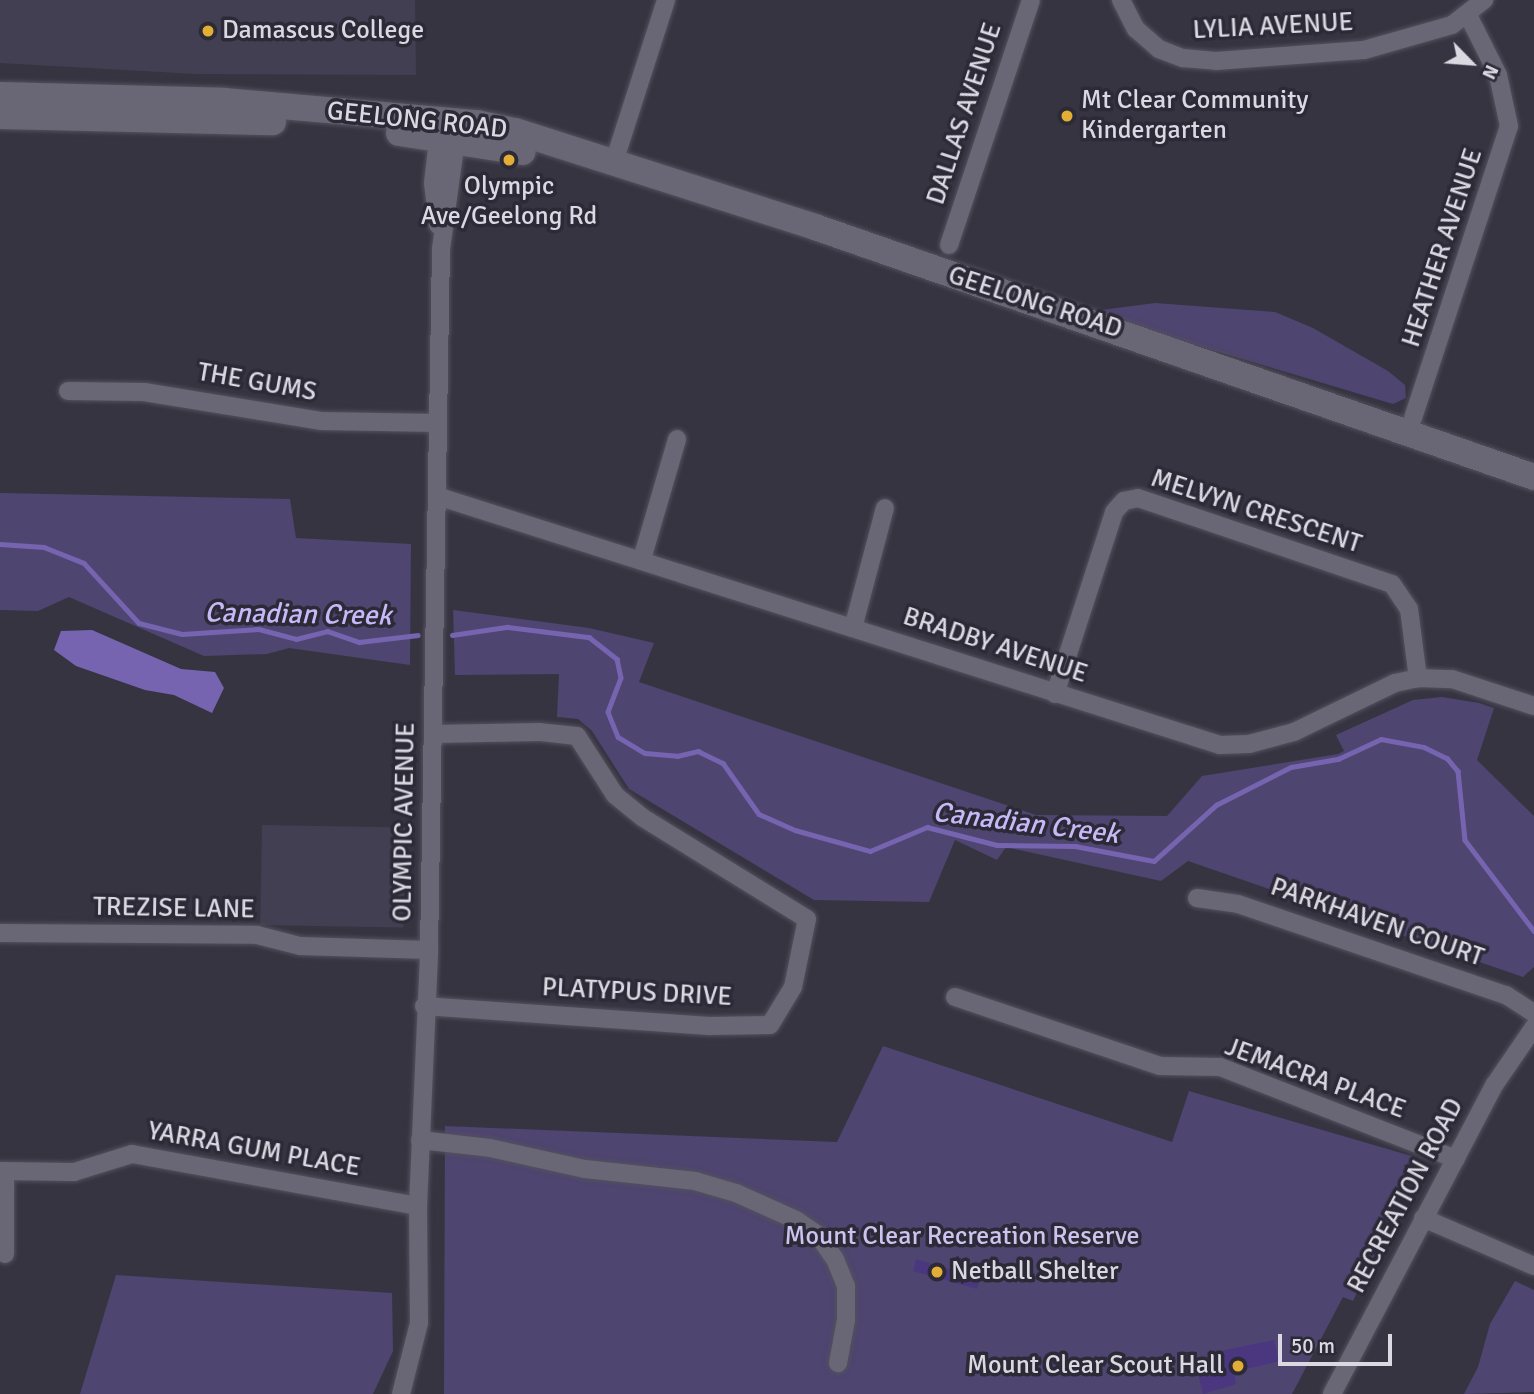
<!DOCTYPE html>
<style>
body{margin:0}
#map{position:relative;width:1534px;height:1394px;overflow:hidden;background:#373442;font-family:Signika,sans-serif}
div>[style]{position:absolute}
.built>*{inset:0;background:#423f52;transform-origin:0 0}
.green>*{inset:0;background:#4e4570}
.water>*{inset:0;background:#7664b0}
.stream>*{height:4.5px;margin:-2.25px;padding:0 2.25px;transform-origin:2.25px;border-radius:2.25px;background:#7664b0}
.building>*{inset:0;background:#4b377f}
.roads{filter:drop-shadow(0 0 2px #53515c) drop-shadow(0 0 2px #53515c)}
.minor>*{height:18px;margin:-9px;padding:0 9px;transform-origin:9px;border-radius:9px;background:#696776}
.secondary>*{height:26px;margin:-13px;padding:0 13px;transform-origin:13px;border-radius:13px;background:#696776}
.dots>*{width:19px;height:19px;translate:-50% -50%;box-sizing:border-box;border:4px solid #2d2a37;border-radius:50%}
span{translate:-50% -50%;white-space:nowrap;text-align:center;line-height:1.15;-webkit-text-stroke:7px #2d2a37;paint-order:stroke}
.street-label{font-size:26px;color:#dad8e1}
.poi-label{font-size:26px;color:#dad8e1}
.left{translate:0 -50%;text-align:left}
.right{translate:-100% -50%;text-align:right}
.park-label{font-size:26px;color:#ccc4ee}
.water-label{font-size:28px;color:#c5b9f7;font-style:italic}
.north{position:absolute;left:1436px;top:28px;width:70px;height:70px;-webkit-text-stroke:5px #2d2a37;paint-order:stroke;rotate:115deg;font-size:19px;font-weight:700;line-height:28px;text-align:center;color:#dad8e1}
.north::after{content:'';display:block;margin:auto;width:24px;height:32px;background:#dad8e1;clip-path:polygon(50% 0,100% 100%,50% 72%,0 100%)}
.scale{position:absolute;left:1278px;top:1334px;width:114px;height:32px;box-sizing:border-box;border:4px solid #dad8e1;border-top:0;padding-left:9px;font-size:21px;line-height:24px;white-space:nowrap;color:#dad8e1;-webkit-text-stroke:5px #2d2a37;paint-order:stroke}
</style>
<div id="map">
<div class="built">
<div style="clip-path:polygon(0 0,415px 0,416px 75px,197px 74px,0 63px)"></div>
<div style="left:262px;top:825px;width:143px;height:100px;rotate:1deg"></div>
</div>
<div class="green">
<div style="clip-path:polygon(1155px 303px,1275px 312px,1313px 328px,1388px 371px,1405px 385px,1406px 398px,1393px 404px,1086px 312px)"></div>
<div style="clip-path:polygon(0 493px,290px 499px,296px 538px,411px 544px,410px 665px,289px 648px,267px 654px,204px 656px,69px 597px,38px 611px,0 610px)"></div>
<div style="clip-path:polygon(453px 610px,589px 628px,654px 643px,639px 682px,1036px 815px,1167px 816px,1202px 776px,1338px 754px,1344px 751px,1336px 735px,1413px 700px,1442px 697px,1479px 703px,1494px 708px,1477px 760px,1534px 816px,1534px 967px,1523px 977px,1188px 861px,1161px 881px,1006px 847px,997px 860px,955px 840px,929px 902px,814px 900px,629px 789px,592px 731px,578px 719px,557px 717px,559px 674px,455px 675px)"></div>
<div style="clip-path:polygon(883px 1046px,1172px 1142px,1189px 1091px,1415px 1157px,1406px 1176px,1410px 1178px,1353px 1301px,1343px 1297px,1292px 1394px,444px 1394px,445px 1126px,837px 1142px)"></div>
<div style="clip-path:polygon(116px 1275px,392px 1293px,393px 1351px,373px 1394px,80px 1394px)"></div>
<div style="clip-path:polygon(1515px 1281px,1534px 1290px,1534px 1392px,1464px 1394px,1478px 1367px,1490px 1324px)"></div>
</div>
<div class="water">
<div style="clip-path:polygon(92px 630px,181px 669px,215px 672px,224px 688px,212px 713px,174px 695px,145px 690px,76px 666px,54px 650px,61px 631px)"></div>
</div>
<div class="stream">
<div style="left:0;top:544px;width:44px;rotate:3.9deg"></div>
<div style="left:44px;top:547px;width:43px;rotate:21.8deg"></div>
<div style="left:84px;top:563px;width:81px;rotate:47.5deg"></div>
<div style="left:139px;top:623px;width:44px;rotate:14.3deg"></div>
<div style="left:182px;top:634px;width:77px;rotate:-3.7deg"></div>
<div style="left:259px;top:629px;width:38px;rotate:15deg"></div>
<div style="left:296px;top:639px;width:32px;rotate:-14deg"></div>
<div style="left:327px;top:631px;width:34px;rotate:19deg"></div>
<div style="left:359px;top:642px;width:59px;rotate:-6.8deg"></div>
<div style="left:452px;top:635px;width:56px;rotate:-8.3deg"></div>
<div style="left:507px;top:627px;width:83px;rotate:7deg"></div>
<div style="left:589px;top:637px;width:36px;rotate:38deg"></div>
<div style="left:617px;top:659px;width:19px;rotate:78deg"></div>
<div style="left:621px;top:678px;width:36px;rotate:111deg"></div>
<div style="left:608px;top:712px;width:27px;rotate:68deg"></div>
<div style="left:618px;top:737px;width:31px;rotate:31deg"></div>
<div style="left:645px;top:753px;width:32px;rotate:5deg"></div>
<div style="left:677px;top:756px;width:22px;rotate:-13deg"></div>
<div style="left:698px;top:751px;width:28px;rotate:26deg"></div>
<div style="left:723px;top:763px;width:62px;rotate:54.8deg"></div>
<div style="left:759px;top:814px;width:39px;rotate:24deg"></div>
<div style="left:795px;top:830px;width:78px;rotate:15.6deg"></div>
<div style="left:870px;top:851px;width:62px;rotate:-22.8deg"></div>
<div style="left:927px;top:827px;width:72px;rotate:14.4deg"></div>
<div style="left:997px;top:845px;width:78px;rotate:0.7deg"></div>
<div style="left:1075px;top:846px;width:80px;rotate:10.8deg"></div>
<div style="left:1154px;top:861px;width:84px;rotate:-42.1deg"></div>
<div style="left:1216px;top:805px;width:84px;rotate:-26.9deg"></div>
<div style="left:1291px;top:767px;width:48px;rotate:-9.7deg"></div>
<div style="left:1338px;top:759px;width:47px;rotate:-24.9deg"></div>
<div style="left:1381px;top:739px;width:44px;rotate:10.5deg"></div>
<div style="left:1424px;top:747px;width:25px;rotate:26deg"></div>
<div style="left:1447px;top:758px;width:17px;rotate:50deg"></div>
<div style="left:1458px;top:771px;width:69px;rotate:84.2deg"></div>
<div style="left:1465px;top:840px;width:114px;rotate:52.8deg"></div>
</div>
<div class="building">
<div style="clip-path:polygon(916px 1259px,980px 1279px,977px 1289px,913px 1271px)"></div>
<div style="clip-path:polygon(1274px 1340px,1279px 1361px,1234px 1372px,1236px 1384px,1203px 1394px,1198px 1374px,1220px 1370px,1215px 1352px)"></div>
</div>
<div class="roads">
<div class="minor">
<div style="left:1121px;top:0;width:33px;rotate:63deg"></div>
<div style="left:1136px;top:29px;width:30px;rotate:41deg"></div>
<div style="left:1159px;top:49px;width:26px;rotate:21deg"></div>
<div style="left:1183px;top:58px;width:33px;rotate:5deg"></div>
<div style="left:1216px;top:61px;width:148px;rotate:-4.3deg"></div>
<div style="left:1364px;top:50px;width:91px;rotate:-15.9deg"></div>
<div style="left:1452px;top:25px;width:41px;rotate:-38deg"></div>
<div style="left:615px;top:159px;width:167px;rotate:-72.2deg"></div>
<div style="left:438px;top:225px;width:42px;rotate:-96.8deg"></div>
<div style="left:433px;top:183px;width:52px;rotate:-83.4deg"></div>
<div style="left:949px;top:245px;width:258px;rotate:-71.5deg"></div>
<div style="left:68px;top:391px;width:76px;rotate:0.8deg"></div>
<div style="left:144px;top:392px;width:179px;rotate:9.3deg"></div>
<div style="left:321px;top:421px;width:117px;rotate:1deg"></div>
<div style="left:1413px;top:418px;width:307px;rotate:-71.8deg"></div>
<div style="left:1509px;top:126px;width:52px;rotate:-102.2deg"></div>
<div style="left:1498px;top:75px;width:67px;rotate:-116.6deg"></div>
<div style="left:437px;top:496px;width:822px;rotate:17.64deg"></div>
<div style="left:1220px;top:745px;width:29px;rotate:-2deg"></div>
<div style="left:1249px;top:744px;width:47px;rotate:-14.9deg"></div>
<div style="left:1294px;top:732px;width:112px;rotate:-25.9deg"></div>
<div style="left:1395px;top:683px;width:24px;rotate:-12deg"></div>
<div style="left:1418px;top:678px;width:34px;rotate:2deg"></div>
<div style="left:1452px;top:679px;width:86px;rotate:18.2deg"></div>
<div style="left:642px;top:559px;width:125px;rotate:-73.7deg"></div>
<div style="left:853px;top:628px;width:124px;rotate:-75.1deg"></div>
<div style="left:1055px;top:694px;width:191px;rotate:-72deg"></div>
<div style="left:1114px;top:512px;width:15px;rotate:-48deg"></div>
<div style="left:1124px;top:501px;width:14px;rotate:-12deg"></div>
<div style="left:1138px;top:498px;width:268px;rotate:18.7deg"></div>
<div style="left:1392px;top:584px;width:30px;rotate:56deg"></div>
<div style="left:1409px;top:609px;width:70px;rotate:82.6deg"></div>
<div style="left:1197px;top:898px;width:41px;rotate:8.3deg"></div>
<div style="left:1238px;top:904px;width:283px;rotate:18.8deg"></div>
<div style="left:1506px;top:995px;width:33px;rotate:33deg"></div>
<div style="left:0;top:933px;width:257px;rotate:0.4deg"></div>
<div style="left:257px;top:935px;width:44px;rotate:14.3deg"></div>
<div style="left:300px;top:946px;width:129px;rotate:1.8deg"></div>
<div style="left:955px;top:997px;width:216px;rotate:18.6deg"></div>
<div style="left:1160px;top:1066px;width:60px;rotate:1deg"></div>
<div style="left:1220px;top:1067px;width:253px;rotate:21.3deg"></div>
<div style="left:424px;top:1006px;width:286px;rotate:4deg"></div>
<div style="left:709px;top:1026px;width:61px;rotate:-0.9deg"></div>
<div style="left:770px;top:1025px;width:44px;rotate:-58.8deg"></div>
<div style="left:793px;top:987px;width:69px;rotate:-78.4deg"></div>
<div style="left:807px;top:919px;width:194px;rotate:-148.3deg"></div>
<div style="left:642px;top:817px;width:35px;rotate:-141deg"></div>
<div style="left:615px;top:795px;width:70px;rotate:-122.8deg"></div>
<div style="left:577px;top:736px;width:37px;rotate:-174deg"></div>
<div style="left:540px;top:732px;width:107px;rotate:178.9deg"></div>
<div style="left:420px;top:1140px;width:70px;rotate:6.5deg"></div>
<div style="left:490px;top:1148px;width:97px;rotate:12.5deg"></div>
<div style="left:585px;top:1169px;width:111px;rotate:6.2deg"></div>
<div style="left:695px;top:1181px;width:43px;rotate:16.3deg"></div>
<div style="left:736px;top:1193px;width:66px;rotate:24.2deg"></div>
<div style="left:796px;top:1220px;width:27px;rotate:34deg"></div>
<div style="left:818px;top:1235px;width:29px;rotate:55deg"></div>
<div style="left:835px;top:1259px;width:29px;rotate:68deg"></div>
<div style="left:846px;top:1286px;width:34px;rotate:90deg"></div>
<div style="left:846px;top:1320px;width:44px;rotate:100.5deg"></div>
<div style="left:0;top:1171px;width:74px;rotate:0.8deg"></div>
<div style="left:74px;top:1172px;width:61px;rotate:-17.2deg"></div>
<div style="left:132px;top:1154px;width:291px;rotate:10.3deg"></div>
<div style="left:1423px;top:1218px;width:121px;rotate:23.4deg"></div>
<div style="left:5px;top:1254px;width:83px;rotate:-90deg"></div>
<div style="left:401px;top:1394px;width:73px;rotate:-75.8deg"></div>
<div style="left:419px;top:1323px;width:117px;rotate:-90.5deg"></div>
<div style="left:418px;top:1206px;width:256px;rotate:-87.5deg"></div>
<div style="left:429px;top:950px;width:701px;rotate:-89.02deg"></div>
<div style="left:441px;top:249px;width:118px;rotate:-82.2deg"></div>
<div style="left:1332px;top:1394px;width:350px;rotate:-62.3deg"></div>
<div style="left:1495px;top:1084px;width:69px;rotate:-55.6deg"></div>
</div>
<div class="secondary">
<div style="left:0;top:95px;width:224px;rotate:1.5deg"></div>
<div style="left:224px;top:101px;width:254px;rotate:5deg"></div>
<div style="left:477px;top:123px;width:39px;rotate:12deg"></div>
<div style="left:515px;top:131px;width:315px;rotate:17.7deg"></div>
<div style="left:815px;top:227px;width:761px;rotate:19.17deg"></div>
<div style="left:0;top:116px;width:273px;rotate:1.3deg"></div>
<div style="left:399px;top:133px;width:125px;rotate:8.7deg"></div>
</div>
</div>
<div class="dots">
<div style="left:208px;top:31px;background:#e3ae35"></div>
<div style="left:1067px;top:116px;background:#e3ae35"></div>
<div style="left:509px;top:160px;background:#e3ae35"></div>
<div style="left:937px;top:1272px;background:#e3ae35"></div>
<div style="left:1238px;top:1366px;background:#e3ae35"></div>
</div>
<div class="street-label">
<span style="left:1273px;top:27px;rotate:-3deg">LYLIA AVENUE</span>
<span style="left:965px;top:114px;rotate:-72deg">DALLAS AVENUE</span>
<span style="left:417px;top:121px;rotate:6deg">GEELONG ROAD</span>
<span style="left:1443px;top:248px;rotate:-72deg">HEATHER AVENUE</span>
<span style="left:1035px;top:303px;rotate:18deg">GEELONG ROAD</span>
<span style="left:257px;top:383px;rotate:10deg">THE GUMS</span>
<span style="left:1256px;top:512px;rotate:18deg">MELVYN CRESCENT</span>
<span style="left:995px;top:646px;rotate:18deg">BRADBY AVENUE</span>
<span style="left:405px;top:822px;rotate:-89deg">OLYMPIC AVENUE</span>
<span style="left:174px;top:909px;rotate:1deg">TREZISE LANE</span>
<span style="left:1377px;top:923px;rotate:19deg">PARKHAVEN COURT</span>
<span style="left:637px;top:993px;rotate:3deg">PLATYPUS DRIVE</span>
<span style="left:1315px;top:1079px;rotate:20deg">JEMACRA PLACE</span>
<span style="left:254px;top:1150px;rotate:10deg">YARRA GUM PLACE</span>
<span style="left:1406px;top:1196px;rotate:-62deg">RECREATION ROAD</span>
</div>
<div class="poi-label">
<span class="left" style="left:222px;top:31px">Damascus College</span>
<span class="left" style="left:1081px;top:116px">Mt Clear Community<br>Kindergarten</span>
<span style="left:509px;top:202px">Olympic<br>Ave/Geelong Rd</span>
<span class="left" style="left:951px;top:1272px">Netball Shelter</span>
<span class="right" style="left:1224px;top:1366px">Mount Clear Scout Hall</span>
</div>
<div class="park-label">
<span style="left:962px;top:1237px">Mount Clear Recreation Reserve</span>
</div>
<div class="water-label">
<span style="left:298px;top:614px;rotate:1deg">Canadian Creek</span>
<span style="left:1026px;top:823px;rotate:7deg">Canadian Creek</span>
</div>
<div class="north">N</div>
<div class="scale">50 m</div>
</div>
